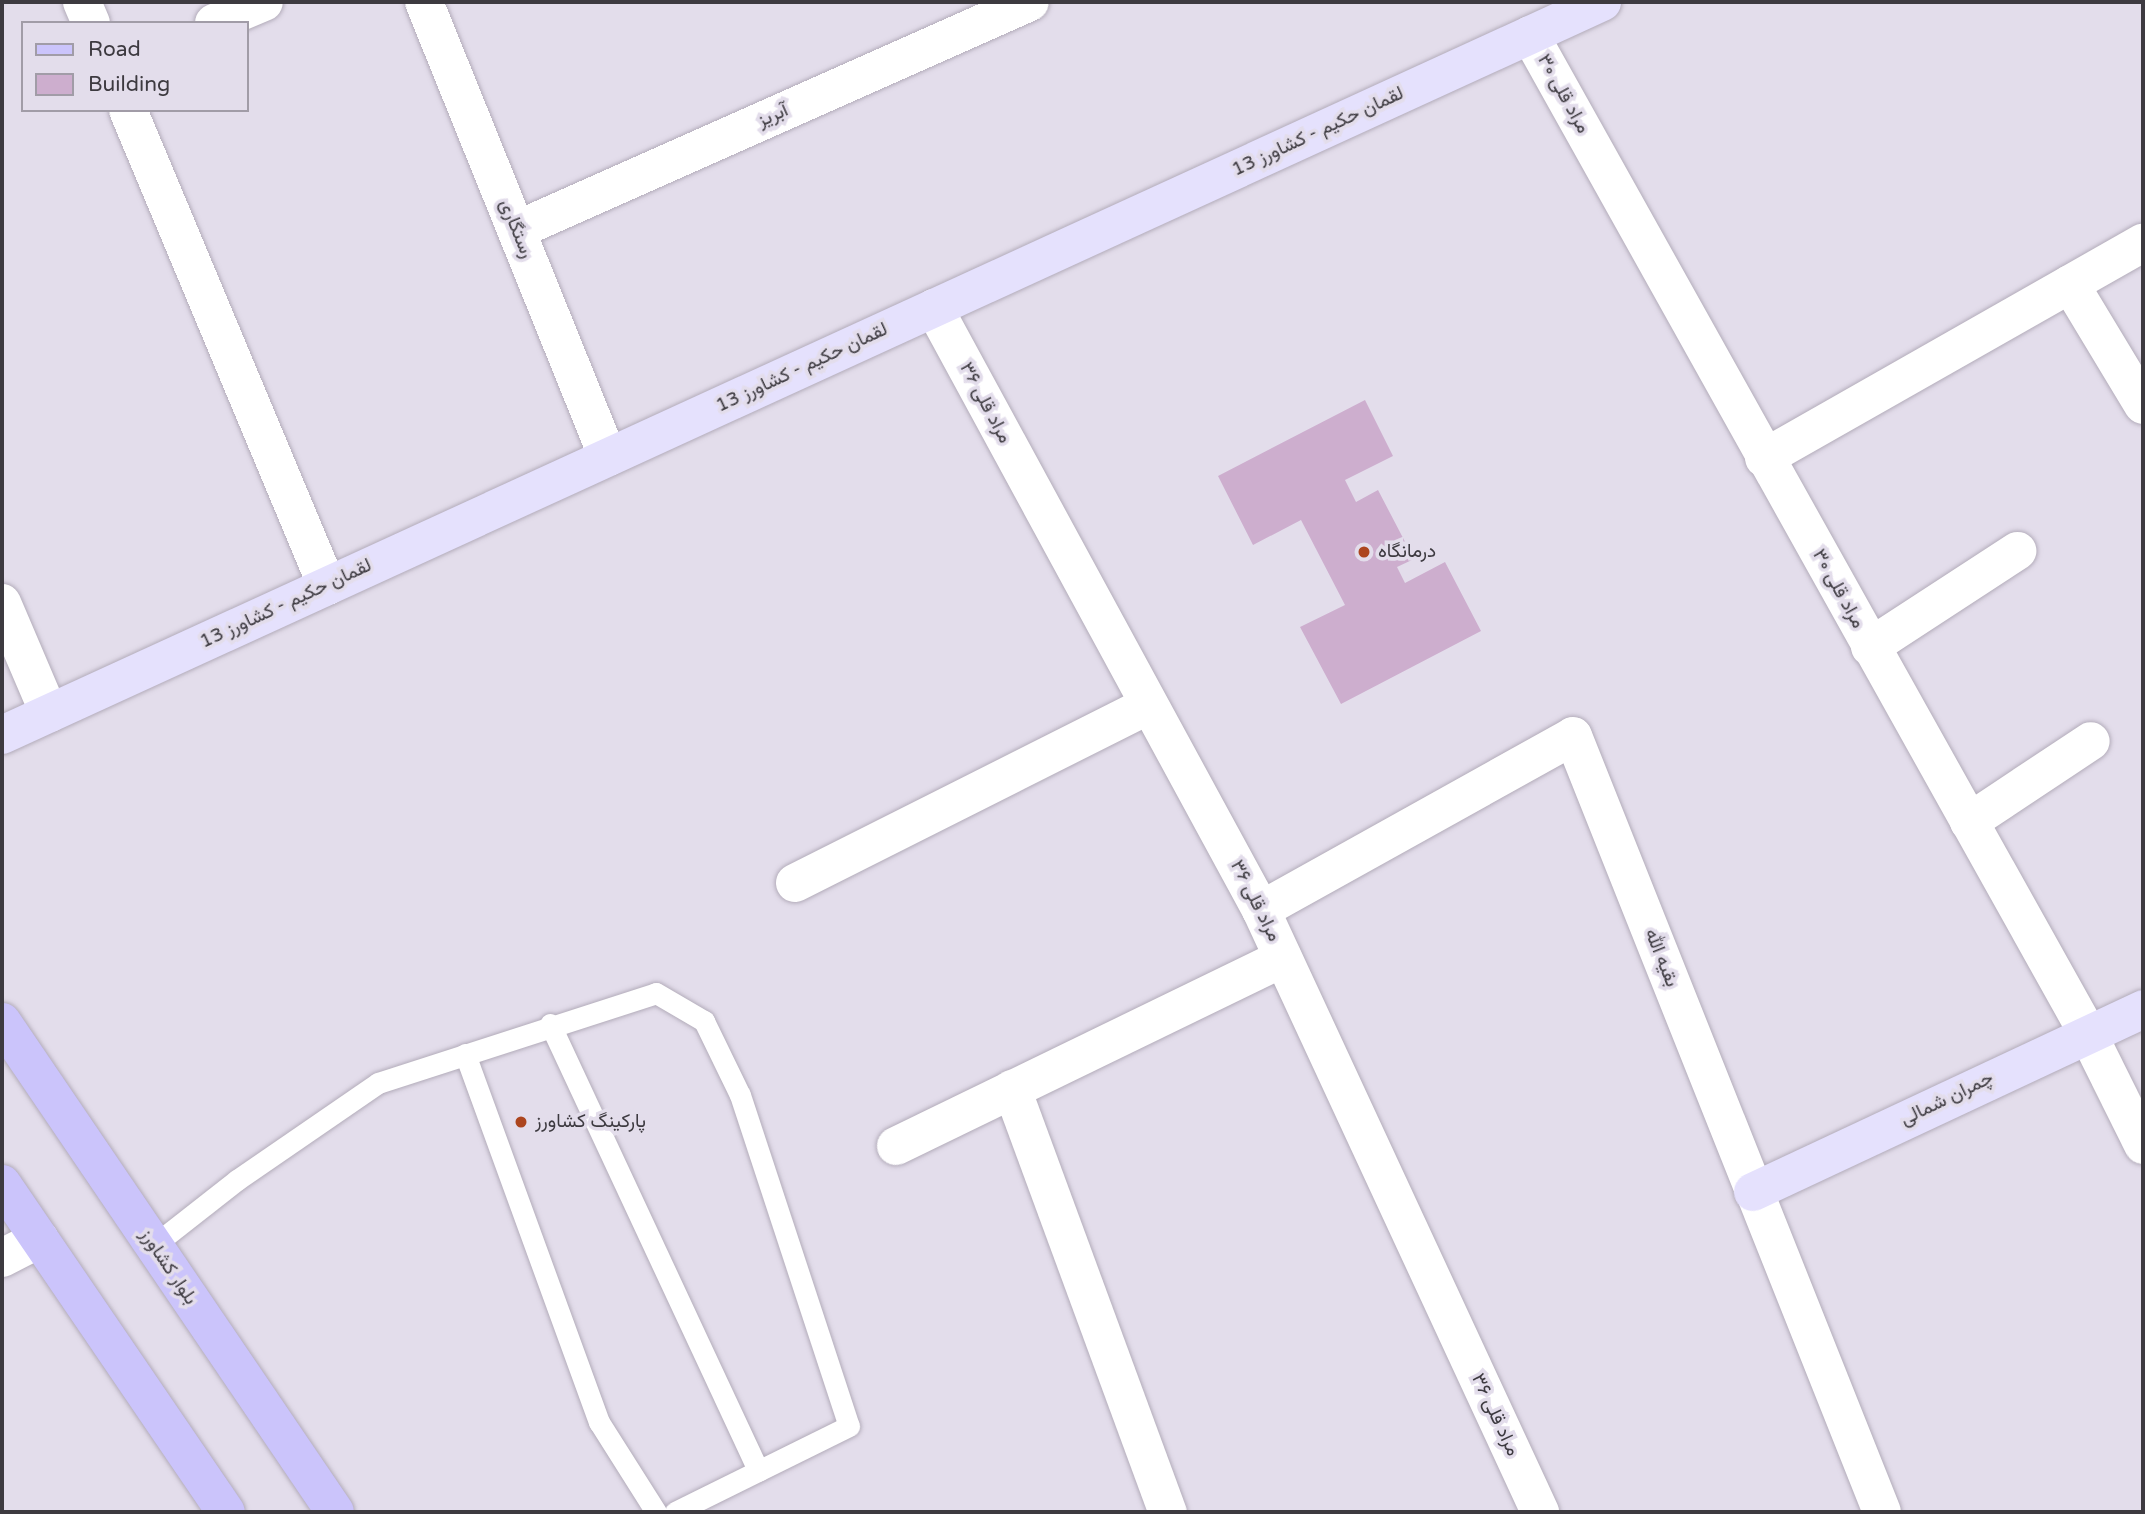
<!DOCTYPE html>
<meta charset="utf-8">
<style>
body{margin:0}
#map{position:relative;width:2145px;height:1514px;overflow:hidden;background:#e3ddeb;font-family:"Varela Round",Vazirmatn,sans-serif}
div>[style]{position:absolute}
.building>*{inset:0;background:#cdaece}
.roads{filter:drop-shadow(0 0 2px #b3acba) drop-shadow(0 0 2px #b3acba)}
.lane>*{height:21px;margin:-10.5px;padding:0 10.5px;transform-origin:10.5px;border-radius:10.5px;background:#fff}
.street>*{height:38px;margin:-19px;padding:0 19px;transform-origin:19px;border-radius:19px;background:#fff}
.secondary>*{height:38px;margin:-19px;padding:0 19px;transform-origin:19px;border-radius:19px;background:#e5e1fd}
.primary>*{height:38px;margin:-19px;padding:0 19px;transform-origin:19px;border-radius:19px;background:#cbc4fb}
.dots>*{width:19px;height:19px;translate:-50% -50%;box-sizing:border-box;border:4px solid #e3ddeb;border-radius:50%}
span{translate:-50% -50%;white-space:nowrap;text-align:center;line-height:1.15;-webkit-text-stroke:7px #e3ddeb;paint-order:stroke}
.street-label{font-size:19px;color:#3d3a40}
.poi-label{font-size:19px;color:#3d3a40}
.left{translate:0 -50%;text-align:left}
.frame{position:absolute;inset:0;border:4px solid #3d3a40;pointer-events:none}
.legend{position:absolute;left:21px;top:21px;width:228px;height:91px;box-sizing:border-box;background:#e3ddeb;border:2px solid #a19ca7;margin:0;padding:9px 12px;list-style:none;font-size:21px;color:#3d3a40}
.legend li{display:flex;align-items:center;gap:14px;height:35px}
.legend b{width:35px;border:2px solid #a19ca7}
</style>
<div id="map">
<div class="building">
<div style="clip-path:polygon(1365px 400px,1393px 456px,1345px 480px,1356px 502px,1378px 490px,1414px 559px,1397px 567px,1405px 583px,1445px 562px,1481px 631px,1341px 704px,1300px 627px,1345px 605px,1301px 520px,1253px 545px,1218px 476px)"></div>
</div>
<div class="roads">
<div class="lane">
<div style="left:550px;top:1024px;width:493px;rotate:65deg"></div>
<div style="left:465px;top:1054px;width:392px;rotate:70deg"></div>
<div style="left:599px;top:1422px;width:107px;rotate:57.7deg"></div>
<div style="left:154px;top:1245px;width:105px;rotate:-38.1deg"></div>
<div style="left:237px;top:1180px;width:171px;rotate:-34.5deg"></div>
<div style="left:378px;top:1083px;width:292px;rotate:-17.9deg"></div>
<div style="left:656px;top:993px;width:56px;rotate:30.3deg"></div>
<div style="left:704px;top:1021px;width:82px;rotate:64.1deg"></div>
<div style="left:740px;top:1095px;width:348px;rotate:71.8deg"></div>
<div style="left:849px;top:1426px;width:194px;rotate:153.7deg"></div>
</div>
<div class="street">
<div style="left:82px;top:2px;width:23px;rotate:67deg"></div>
<div style="left:424px;top:2px;width:491px;rotate:68deg"></div>
<div style="left:214px;top:23px;width:54px;rotate:-22.8deg"></div>
<div style="left:1530px;top:35px;width:1142px;rotate:60.81deg"></div>
<div style="left:2087px;top:1032px;width:126px;rotate:63.6deg"></div>
<div style="left:128px;top:110px;width:516px;rotate:67.31deg"></div>
<div style="left:517px;top:230px;width:561px;rotate:-23.96deg"></div>
<div style="left:2070px;top:284px;width:141px;rotate:58.9deg"></div>
<div style="left:934px;top:308px;width:685px;rotate:61.49deg"></div>
<div style="left:1261px;top:910px;width:664px;rotate:65.13deg"></div>
<div style="left:1764px;top:458px;width:436px;rotate:-29.6deg"></div>
<div style="left:2px;top:603px;width:120px;rotate:66.9deg"></div>
<div style="left:1870px;top:647px;width:176px;rotate:-33.1deg"></div>
<div style="left:1969px;top:822px;width:146px;rotate:-33.6deg"></div>
<div style="left:795px;top:883px;width:396px;rotate:-26.7deg"></div>
<div style="left:1261px;top:910px;width:357px;rotate:-29.1deg"></div>
<div style="left:1573px;top:736px;width:835px;rotate:68.29deg"></div>
<div style="left:1012px;top:1089px;width:451px;rotate:69.8deg"></div>
<div style="left:896px;top:1146px;width:430px;rotate:-25.9deg"></div>
<div style="left:2px;top:1258px;width:42px;rotate:-27.2deg"></div>
</div>
<div class="secondary">
<div style="left:2px;top:735px;width:1760px;rotate:-24.61deg"></div>
<div style="left:1753px;top:1192px;width:431px;rotate:-25.1deg"></div>
</div>
<div class="primary">
<div style="left:2px;top:1022px;width:592px;rotate:55.8deg"></div>
<div style="left:2px;top:1184px;width:397px;rotate:55.7deg"></div>
</div>
</div>
<div class="dots">
<div style="left:1364px;top:552px;background:#ac451e"></div>
<div style="left:521px;top:1122px;background:#ac451e"></div>
</div>
<div class="street-label">
<span style="left:1563px;top:94px;rotate:61deg">مراد قلی ۳۰</span>
<span style="left:773px;top:116px;rotate:-24deg">آبریز</span>
<span style="left:1318px;top:132px;rotate:-25deg">لقمان حکیم - کشاورز 13</span>
<span style="left:516px;top:229px;rotate:68deg">رستگاری</span>
<span style="left:802px;top:368px;rotate:-25deg">لقمان حکیم - کشاورز 13</span>
<span style="left:985px;top:403px;rotate:62deg">مراد قلی ۳۶</span>
<span style="left:1838px;top:589px;rotate:61deg">مراد قلی ۳۰</span>
<span style="left:286px;top:604px;rotate:-25deg">لقمان حکیم - کشاورز 13</span>
<span style="left:1255px;top:901px;rotate:63deg">مراد قلی ۳۶</span>
<span style="left:1661px;top:958px;rotate:68deg">بقیه الله</span>
<span style="left:1947px;top:1099px;rotate:-26deg">چمران شمالی</span>
<span style="left:168px;top:1267px;rotate:56deg">بلوار کشاورز</span>
<span style="left:1495px;top:1415px;rotate:65deg">مراد قلی ۳۶</span>
</div>
<div class="poi-label">
<span class="left" style="left:1378px;top:552px">درمانگاه</span>
<span class="left" style="left:535px;top:1122px">پارکینگ کشاورز</span>
</div>
<div class="frame"></div>
<ul class="legend">
<li><b style="height:9px;background:#cbc4fb"></b>Road</li>
<li><b style="height:19px;background:#cdaece"></b>Building</li>
</ul>
</div>
